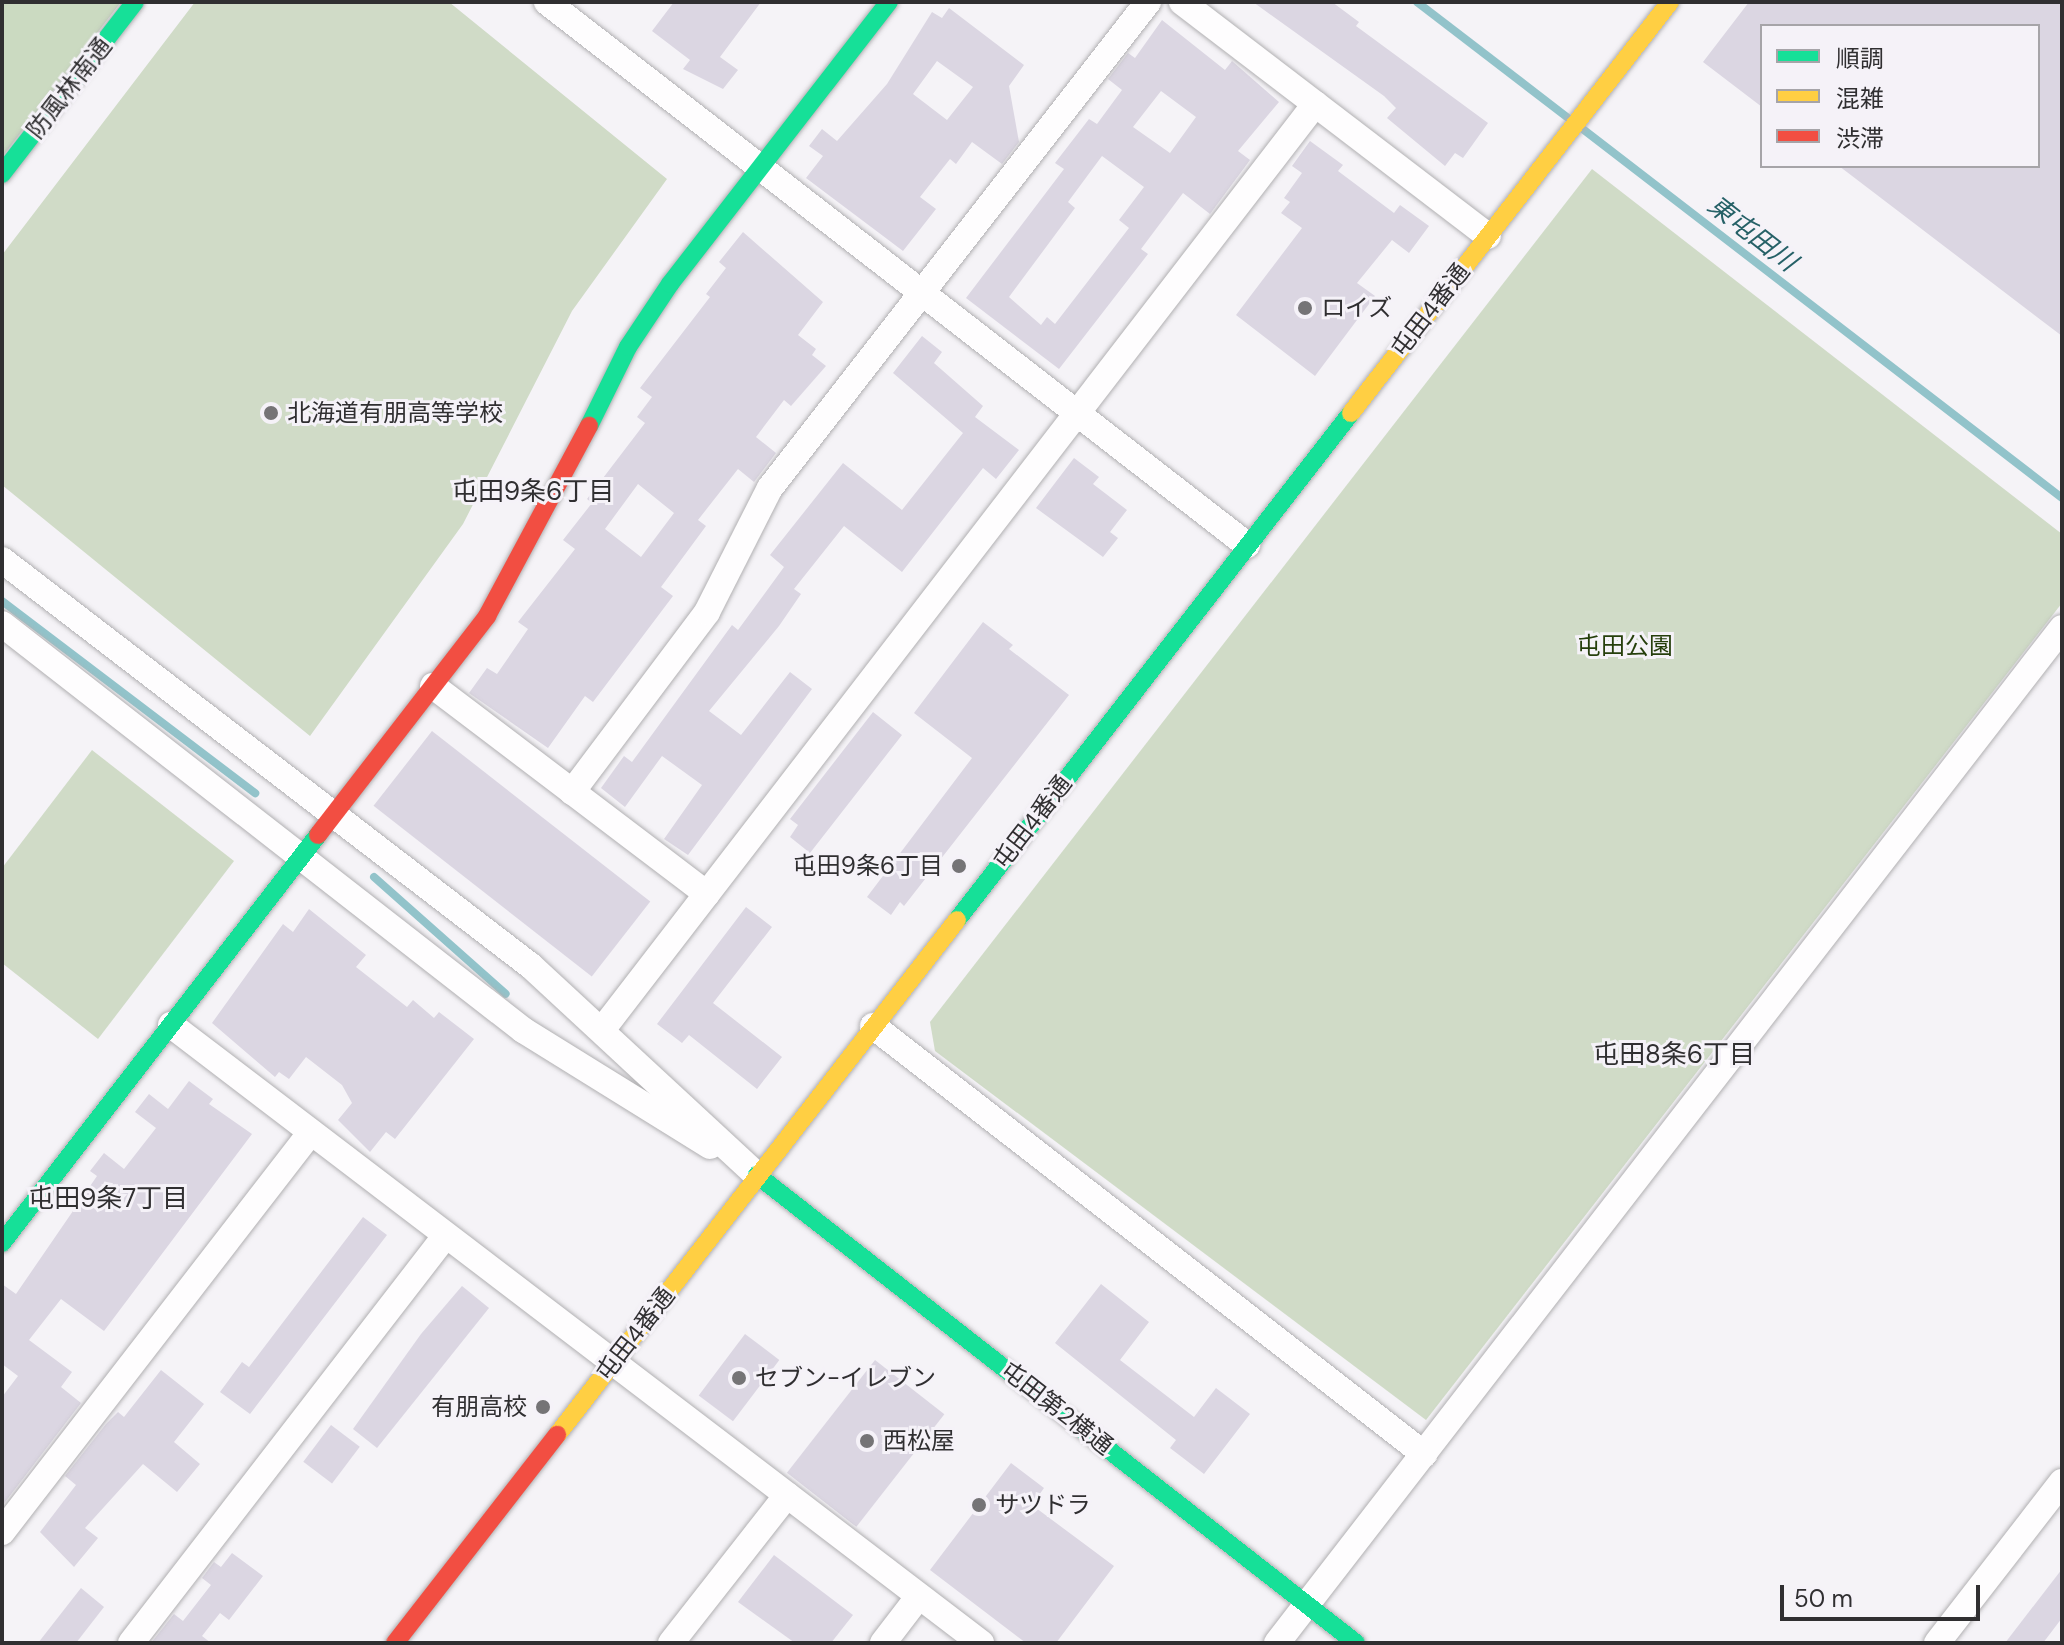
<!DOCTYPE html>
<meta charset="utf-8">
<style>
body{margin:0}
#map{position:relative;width:2064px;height:1645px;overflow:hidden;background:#f5f3f7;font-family:"DM Sans","Noto Sans JP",sans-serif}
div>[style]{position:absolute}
.green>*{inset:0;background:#d0dbc7}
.forest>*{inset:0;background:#cbdac1}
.stream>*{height:8px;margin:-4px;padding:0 4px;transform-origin:4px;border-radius:4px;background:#92c3ca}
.building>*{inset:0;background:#dbd6e2;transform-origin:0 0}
.roads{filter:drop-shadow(0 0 2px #b1b0b2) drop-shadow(0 0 2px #b1b0b2)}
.street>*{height:26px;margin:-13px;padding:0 13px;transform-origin:13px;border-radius:13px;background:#fefdfe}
.fast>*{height:18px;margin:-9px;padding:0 9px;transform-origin:9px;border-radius:9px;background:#16e098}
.slow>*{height:18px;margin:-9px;padding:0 9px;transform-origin:9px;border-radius:9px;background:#ffcf43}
.jam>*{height:18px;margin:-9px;padding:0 9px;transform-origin:9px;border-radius:9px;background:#f24e42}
.dots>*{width:22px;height:22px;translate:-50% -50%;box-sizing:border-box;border:4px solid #f5f2f8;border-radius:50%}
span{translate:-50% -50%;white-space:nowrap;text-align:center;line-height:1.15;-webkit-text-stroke:6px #f5f2f8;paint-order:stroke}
.street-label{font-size:24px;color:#302f31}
.poi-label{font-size:24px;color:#302f31}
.left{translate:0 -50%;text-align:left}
.right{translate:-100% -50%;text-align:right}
.park-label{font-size:24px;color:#263f0c}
.water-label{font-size:26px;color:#266167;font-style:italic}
.neighbourhood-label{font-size:26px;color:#302f31}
.frame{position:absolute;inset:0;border:4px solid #302f31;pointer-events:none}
.legend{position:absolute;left:1760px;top:24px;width:280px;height:144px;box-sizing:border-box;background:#f5f2f8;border:2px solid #a6a4a8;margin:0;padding:10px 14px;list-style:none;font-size:24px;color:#302f31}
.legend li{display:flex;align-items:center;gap:16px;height:40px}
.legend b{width:40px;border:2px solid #a6a4a8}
.scale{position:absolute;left:1780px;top:1585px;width:200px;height:36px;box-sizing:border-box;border:4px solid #302f31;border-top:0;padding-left:10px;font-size:24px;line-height:28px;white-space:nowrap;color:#302f31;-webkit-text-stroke:6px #f5f2f8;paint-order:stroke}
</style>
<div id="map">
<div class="green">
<div style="clip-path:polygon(195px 2px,449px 2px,667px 179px,572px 311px,463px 524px,310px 736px,2px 485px,2px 255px)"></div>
<div style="clip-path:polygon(1592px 169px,2062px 534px,2062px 603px,1426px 1420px,935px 1051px,930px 1022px)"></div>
<div style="clip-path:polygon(92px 750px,234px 861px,98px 1039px,2px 963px,2px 868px)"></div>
</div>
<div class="forest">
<div style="clip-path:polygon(2px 2px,121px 2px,2px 157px)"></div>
</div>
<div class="stream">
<div style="left:1417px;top:2px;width:189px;rotate:37.5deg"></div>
<div style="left:1584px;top:130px;width:603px;rotate:37.59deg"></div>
<div style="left:2px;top:601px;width:318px;rotate:37.2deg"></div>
<div style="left:374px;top:877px;width:176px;rotate:41.6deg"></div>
</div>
<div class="building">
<div style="clip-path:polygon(674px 2px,761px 2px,720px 57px,738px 70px,723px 89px,683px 69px,690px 60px,652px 31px)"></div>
<div style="clip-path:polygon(1253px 2px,1332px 2px,1359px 22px,1356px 26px,1488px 123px,1463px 158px,1455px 153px,1445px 166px,1387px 118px,1396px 108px,1384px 96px)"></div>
<div style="clip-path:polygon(1749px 2px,2062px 2px,2062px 336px,1839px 166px,2038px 166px,2038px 26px,1762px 26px,1762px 107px,1703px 62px)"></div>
<div style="clip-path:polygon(evenodd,949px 8px,1024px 65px,1009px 86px,1019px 142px,1002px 164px,972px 142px,956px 164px,950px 159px,920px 197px,936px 209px,903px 251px,806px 178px,823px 156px,809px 146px,822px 129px,837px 141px,887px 84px,932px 12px,942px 18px,949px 8px,937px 61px,973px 87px,947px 120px,913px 94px,937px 61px)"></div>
<div style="clip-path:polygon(evenodd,1162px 20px,1225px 70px,1232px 61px,1279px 102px,1238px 151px,1250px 160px,1210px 214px,1183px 193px,1141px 249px,1148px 254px,1059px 369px,966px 298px,1064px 169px,1055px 163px,1089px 119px,1097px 124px,1122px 90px,1108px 79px,1128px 53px,1135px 58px,1162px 20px,1161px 91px,1196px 117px,1170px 153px,1133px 127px,1161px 91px,1162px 20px,1102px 156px,1144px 187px,1119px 220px,1129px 228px,1055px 324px,1047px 317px,1041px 325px,1009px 297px,1075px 208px,1068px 202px,1102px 156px)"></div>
<div style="clip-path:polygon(1310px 141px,1343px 165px,1338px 171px,1394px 213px,1400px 205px,1429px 226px,1409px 253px,1392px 240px,1357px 283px,1375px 296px,1315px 376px,1236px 315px,1302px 228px,1281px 213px,1290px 202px,1284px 198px,1302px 173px,1292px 166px)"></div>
<div style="clip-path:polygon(evenodd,743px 232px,823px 302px,798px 335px,816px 349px,812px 355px,826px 366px,791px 406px,784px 400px,756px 437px,776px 453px,754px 482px,738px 469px,698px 520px,706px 526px,661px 587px,673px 596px,593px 702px,585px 696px,548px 748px,469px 693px,487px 668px,497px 674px,528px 629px,518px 622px,575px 549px,563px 540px,592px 503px,587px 499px,645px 423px,637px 417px,652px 397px,640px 388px,710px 297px,706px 294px,726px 268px,719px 262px,743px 232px,638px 484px,674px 513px,641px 557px,605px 529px,638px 484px)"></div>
<div style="clip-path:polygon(922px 336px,942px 352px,934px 363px,983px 406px,975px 417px,1019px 450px,996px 479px,983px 468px,902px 572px,844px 526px,794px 589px,801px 594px,779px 626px,709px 711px,741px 735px,790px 672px,812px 689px,688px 855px,664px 839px,702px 785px,662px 756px,625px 807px,601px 788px,624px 756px,632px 762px,732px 625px,738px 630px,784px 567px,770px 555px,843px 463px,902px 510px,963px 433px,893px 373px)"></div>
<div style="clip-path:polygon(1074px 458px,1099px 477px,1093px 484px,1127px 510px,1110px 532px,1118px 538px,1103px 557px,1036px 508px)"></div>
<div style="clip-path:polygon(983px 622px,1013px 645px,1009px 649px,1069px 695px,904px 906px,900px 902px,891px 915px,867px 897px,972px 758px,914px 713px)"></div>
<div style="clip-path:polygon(873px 712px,902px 735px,810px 853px,790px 837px,798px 825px,790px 819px)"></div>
<div style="left:432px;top:731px;width:277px;height:95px;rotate:38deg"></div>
<div style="clip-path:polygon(746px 907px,772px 927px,713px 1003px,782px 1057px,757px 1089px,689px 1035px,682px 1043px,657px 1024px)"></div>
<div style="clip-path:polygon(309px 909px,366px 955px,356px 967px,407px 1007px,413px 1000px,434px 1018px,439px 1012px,474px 1039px,395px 1139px,386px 1132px,370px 1152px,338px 1120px,352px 1103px,342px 1085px,306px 1057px,289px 1079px,279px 1072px,275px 1077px,212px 1023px,283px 924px,293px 932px)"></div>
<div style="clip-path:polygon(189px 1081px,213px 1099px,209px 1104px,252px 1134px,104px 1331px,61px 1299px,29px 1340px,72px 1372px,61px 1387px,81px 1403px,2px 1506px,2px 1397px,18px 1376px,2px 1364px,2px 1284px,16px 1294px,97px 1176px,90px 1171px,104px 1153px,124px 1169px,156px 1128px,135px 1112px,149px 1094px,168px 1109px)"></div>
<div style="clip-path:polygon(363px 1217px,387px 1235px,250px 1414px,220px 1392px,242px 1362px,249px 1367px)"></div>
<div style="clip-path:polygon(1101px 1284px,1149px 1322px,1120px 1360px,1194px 1417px,1216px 1388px,1250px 1414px,1204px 1474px,1170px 1448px,1176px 1440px,1055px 1343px)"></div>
<div style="clip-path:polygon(462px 1286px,489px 1308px,377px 1448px,353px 1429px,421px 1334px)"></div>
<div style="left:745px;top:1334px;width:43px;height:77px;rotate:37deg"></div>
<div style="left:875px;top:1360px;width:88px;height:143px;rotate:38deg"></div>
<div style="clip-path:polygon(161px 1370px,204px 1404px,174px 1442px,200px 1464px,177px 1492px,143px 1464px,85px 1528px,98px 1538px,74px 1567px,40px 1532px,76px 1485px,65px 1476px,106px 1424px,118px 1412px,124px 1417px)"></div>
<div style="left:331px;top:1425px;width:36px;height:46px;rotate:37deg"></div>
<div style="clip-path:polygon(1011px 1463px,1044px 1488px,1032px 1505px,1114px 1566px,1056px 1643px,1026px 1643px,930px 1570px)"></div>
<div style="clip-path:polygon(232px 1553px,263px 1576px,229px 1620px,220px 1613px,202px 1636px,211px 1643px,151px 1643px,174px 1614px,183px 1621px,211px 1585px,202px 1578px,214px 1562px,221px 1567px)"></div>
<div style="clip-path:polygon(774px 1555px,853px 1615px,831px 1643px,795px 1643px,738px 1602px)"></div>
<div style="clip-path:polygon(2062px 1569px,2062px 1618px,2043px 1643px,2005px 1643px)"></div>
<div style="clip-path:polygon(81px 1588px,104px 1607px,76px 1643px,38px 1643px)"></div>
</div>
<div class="roads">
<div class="street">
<div style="left:547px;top:2px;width:886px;rotate:37.8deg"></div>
<div style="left:1182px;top:2px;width:385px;rotate:37.4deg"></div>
<div style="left:2px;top:560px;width:667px;rotate:37.51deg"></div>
<div style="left:531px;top:966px;width:308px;rotate:42.8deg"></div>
<div style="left:2px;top:624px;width:661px;rotate:37.93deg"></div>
<div style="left:523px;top:1030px;width:220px;rotate:31.8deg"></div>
<div style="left:433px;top:686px;width:344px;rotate:37.2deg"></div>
<div style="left:572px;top:792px;width:225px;rotate:-53.1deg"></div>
<div style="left:707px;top:612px;width:139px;rotate:-63.1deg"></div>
<div style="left:770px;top:488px;width:616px;rotate:-52.13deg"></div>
<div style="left:171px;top:1025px;width:1019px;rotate:37.34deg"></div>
<div style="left:873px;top:1026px;width:698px;rotate:37.84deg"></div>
<div style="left:602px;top:1030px;width:1169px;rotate:-52.4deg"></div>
<div style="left:2px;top:1532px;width:505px;rotate:-52.31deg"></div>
<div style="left:131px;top:1643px;width:515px;rotate:-52.33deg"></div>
<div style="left:671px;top:1643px;width:188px;rotate:-51.9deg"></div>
<div style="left:883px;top:1643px;width:59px;rotate:-52.5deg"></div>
<div style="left:1277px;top:1643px;width:1283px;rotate:-52.28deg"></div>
<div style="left:1937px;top:1643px;width:204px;rotate:-52.2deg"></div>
</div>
<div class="fast">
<div style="left:2px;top:174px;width:217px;rotate:-52.3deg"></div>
<div style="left:589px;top:426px;width:88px;rotate:-63.7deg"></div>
<div style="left:628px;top:347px;width:76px;rotate:-56.3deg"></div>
<div style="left:670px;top:284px;width:357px;rotate:-52.2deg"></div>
<div style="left:957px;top:920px;width:642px;rotate:-52.15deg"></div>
<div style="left:757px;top:1175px;width:760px;rotate:38deg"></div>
<div style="left:2px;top:1243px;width:516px;rotate:-52.24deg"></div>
</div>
<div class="slow">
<div style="left:1351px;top:413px;width:520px;rotate:-52.18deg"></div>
<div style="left:557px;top:1435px;width:652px;rotate:-52.16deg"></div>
</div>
<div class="jam">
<div style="left:318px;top:835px;width:277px;rotate:-52.3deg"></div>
<div style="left:487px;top:616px;width:216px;rotate:-61.8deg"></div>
<div style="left:395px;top:1643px;width:264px;rotate:-52.1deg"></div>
</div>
</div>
<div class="dots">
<div style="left:1305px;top:308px;background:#757476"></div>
<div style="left:271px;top:413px;background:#757476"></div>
<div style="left:959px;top:866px;background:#757476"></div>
<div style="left:739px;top:1378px;background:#757476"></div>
<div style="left:543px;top:1407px;background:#757476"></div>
<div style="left:867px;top:1441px;background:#757476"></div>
<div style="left:979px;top:1505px;background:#757476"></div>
</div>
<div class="street-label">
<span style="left:69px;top:88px;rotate:-52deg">防風林南通</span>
<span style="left:1430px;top:310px;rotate:-52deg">屯田4番通</span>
<span style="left:1032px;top:822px;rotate:-52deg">屯田4番通</span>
<span style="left:635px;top:1334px;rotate:-52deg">屯田4番通</span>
<span style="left:1057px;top:1408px;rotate:38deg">屯田第2横通</span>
</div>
<div class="poi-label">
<span class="left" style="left:1321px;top:308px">ロイズ</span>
<span class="left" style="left:287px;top:413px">北海道有朋高等学校</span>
<span class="right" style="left:943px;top:866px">屯田9条6丁目</span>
<span class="left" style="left:755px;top:1378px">セブン-イレブン</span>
<span class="right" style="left:527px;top:1407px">有朋高校</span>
<span class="left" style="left:883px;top:1441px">西松屋</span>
<span class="left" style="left:995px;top:1505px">サツドラ</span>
</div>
<div class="park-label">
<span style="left:1625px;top:646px">屯田公園</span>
</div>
<div class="water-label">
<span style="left:1752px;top:234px;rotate:38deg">東屯田川</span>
</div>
<div class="neighbourhood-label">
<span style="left:533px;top:492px">屯田9条6丁目</span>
<span style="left:1674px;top:1055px">屯田8条6丁目</span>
<span style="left:108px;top:1199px">屯田9条7丁目</span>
</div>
<div class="frame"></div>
<ul class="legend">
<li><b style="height:10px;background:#16e098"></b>順調</li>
<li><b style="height:10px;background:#ffcf43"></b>混雑</li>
<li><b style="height:10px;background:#f24e42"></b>渋滞</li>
</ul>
<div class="scale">50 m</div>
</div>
